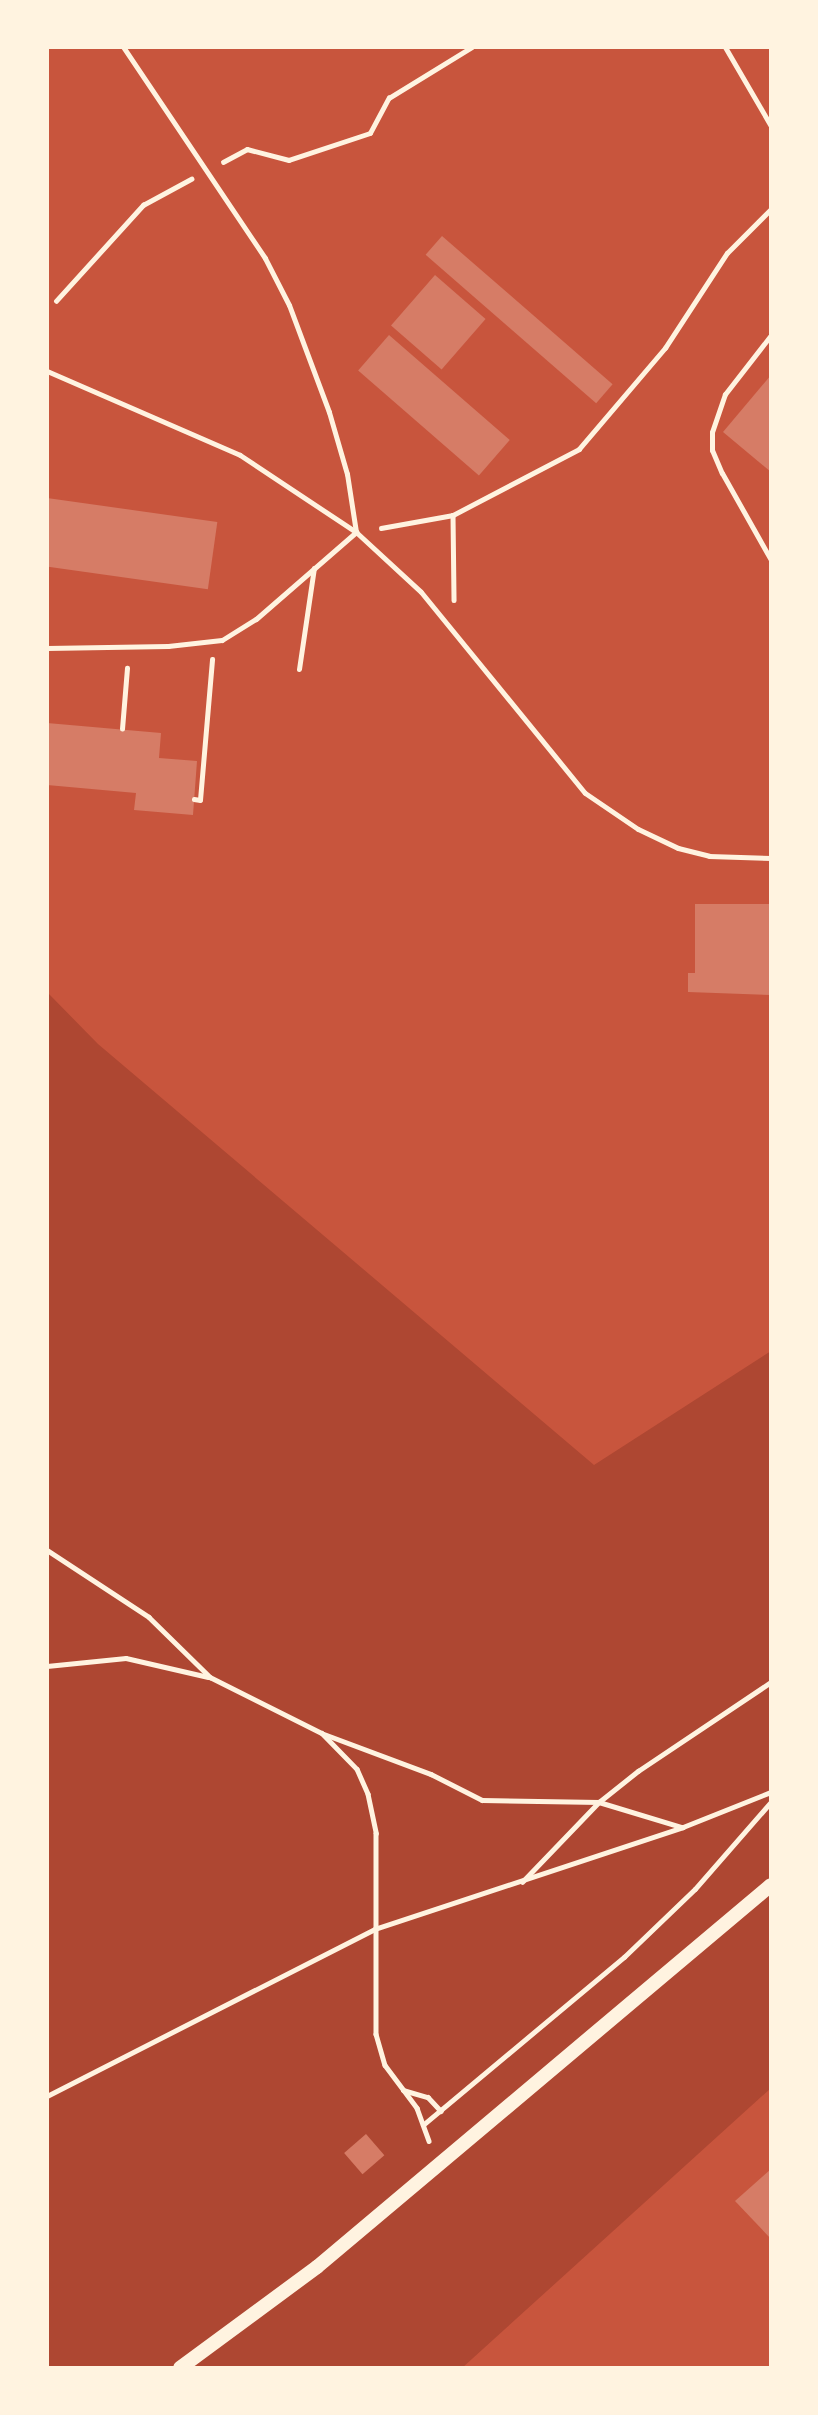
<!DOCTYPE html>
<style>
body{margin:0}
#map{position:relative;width:818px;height:2415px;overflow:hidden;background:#c8553d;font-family:"Roboto Condensed",sans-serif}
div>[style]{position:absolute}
.green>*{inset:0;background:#ae4732}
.building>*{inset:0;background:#d67c66;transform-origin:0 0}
.path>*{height:4.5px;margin:-2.25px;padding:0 2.25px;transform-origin:2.25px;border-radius:2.25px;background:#fff3e0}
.service>*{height:5px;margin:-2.5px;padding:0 2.5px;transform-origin:2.5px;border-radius:2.5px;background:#fff3e0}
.secondary>*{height:14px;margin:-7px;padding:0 7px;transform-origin:7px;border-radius:7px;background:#fff3e0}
span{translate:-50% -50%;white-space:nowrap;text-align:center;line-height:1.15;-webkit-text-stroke:6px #fff3e0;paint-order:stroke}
.frame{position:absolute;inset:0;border:49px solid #fff3e0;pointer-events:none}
</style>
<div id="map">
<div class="green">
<div style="clip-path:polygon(47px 992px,98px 1044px,594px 1465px,771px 1351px,771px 2088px,462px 2368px,47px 2368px)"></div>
</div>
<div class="building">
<div style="left:442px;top:236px;width:226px;height:25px;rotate:41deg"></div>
<div style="left:435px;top:275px;width:67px;height:67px;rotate:41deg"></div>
<div style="left:389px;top:335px;width:160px;height:47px;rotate:41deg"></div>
<div style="clip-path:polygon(771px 375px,771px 472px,723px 432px)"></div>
<div style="left:47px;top:498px;width:172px;height:68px;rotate:8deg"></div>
<div style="clip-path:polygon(47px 723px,161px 733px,159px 758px,197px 761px,193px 815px,134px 810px,136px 793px,47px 785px)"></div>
<div style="clip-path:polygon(695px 904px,771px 904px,771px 995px,688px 992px,688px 973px,695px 973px)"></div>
<div style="left:366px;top:2134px;width:28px;height:29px;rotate:49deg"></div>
<div style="clip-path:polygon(771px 2169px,771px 2239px,735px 2201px)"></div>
</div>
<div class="path">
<div style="left:223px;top:162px;width:27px;rotate:-28deg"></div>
<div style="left:247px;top:149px;width:43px;rotate:14.7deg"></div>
<div style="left:289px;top:160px;width:85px;rotate:-18.4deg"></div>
<div style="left:370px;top:133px;width:40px;rotate:-62deg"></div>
<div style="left:389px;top:98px;width:97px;rotate:-31.6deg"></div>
<div style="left:56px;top:301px;width:130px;rotate:-47.8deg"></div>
<div style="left:143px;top:205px;width:55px;rotate:-28.4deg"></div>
<div style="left:453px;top:515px;width:85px;rotate:89.3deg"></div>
<div style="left:381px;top:528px;width:73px;rotate:-10.2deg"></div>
<div style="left:453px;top:515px;width:142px;rotate:-27.6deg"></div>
<div style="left:579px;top:449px;width:133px;rotate:-49.6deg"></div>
<div style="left:665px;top:348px;width:113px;rotate:-56.9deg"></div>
<div style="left:727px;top:253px;width:62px;rotate:-45deg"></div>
<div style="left:122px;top:729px;width:61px;rotate:-85.3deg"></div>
<div style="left:194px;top:799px;width:6px;rotate:9deg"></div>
<div style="left:200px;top:800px;width:141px;rotate:-85.1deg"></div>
<div style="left:47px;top:1550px;width:122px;rotate:33.3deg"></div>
<div style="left:149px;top:1617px;width:86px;rotate:44.5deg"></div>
<div style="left:210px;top:1677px;width:125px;rotate:26.6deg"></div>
<div style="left:322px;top:1733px;width:50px;rotate:45.8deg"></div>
<div style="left:357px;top:1769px;width:27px;rotate:66deg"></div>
<div style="left:368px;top:1794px;width:40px;rotate:78deg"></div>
<div style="left:376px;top:1833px;width:201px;rotate:90deg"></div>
<div style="left:376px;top:2034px;width:32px;rotate:74deg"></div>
<div style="left:385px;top:2065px;width:54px;rotate:53.3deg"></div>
<div style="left:417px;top:2108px;width:35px;rotate:70deg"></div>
<div style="left:47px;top:1666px;width:79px;rotate:-5.8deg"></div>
<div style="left:126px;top:1658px;width:84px;rotate:13deg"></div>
<div style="left:324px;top:1734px;width:114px;rotate:20.5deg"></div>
<div style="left:431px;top:1774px;width:57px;rotate:27deg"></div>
<div style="left:482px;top:1800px;width:117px;rotate:1deg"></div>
<div style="left:599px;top:1802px;width:87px;rotate:16.8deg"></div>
<div style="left:522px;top:1882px;width:111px;rotate:-46.1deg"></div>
<div style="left:599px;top:1802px;width:50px;rotate:-38.5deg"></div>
<div style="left:638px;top:1771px;width:160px;rotate:-33.8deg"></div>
<div style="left:403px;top:2090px;width:26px;rotate:16deg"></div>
<div style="left:428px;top:2097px;width:19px;rotate:47deg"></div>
<div style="left:47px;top:2096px;width:368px;rotate:-27deg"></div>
<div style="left:375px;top:1929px;width:324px;rotate:-18.3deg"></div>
<div style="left:683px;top:1827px;width:95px;rotate:-21.7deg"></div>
<div style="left:423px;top:2125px;width:262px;rotate:-39.9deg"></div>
<div style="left:624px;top:1957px;width:98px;rotate:-43.8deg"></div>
<div style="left:695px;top:1889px;width:116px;rotate:-48.9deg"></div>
</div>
<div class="service">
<div style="left:725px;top:47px;width:91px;rotate:59.8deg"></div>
<div style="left:771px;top:335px;width:75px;rotate:127.9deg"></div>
<div style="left:725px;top:394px;width:40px;rotate:108.9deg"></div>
<div style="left:712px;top:432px;width:18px;rotate:90deg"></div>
<div style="left:712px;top:450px;width:25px;rotate:67deg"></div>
<div style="left:722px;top:473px;width:100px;rotate:60.6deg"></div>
<div style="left:47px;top:371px;width:210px;rotate:23.5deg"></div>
<div style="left:240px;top:455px;width:139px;rotate:33.6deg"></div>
<div style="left:356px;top:532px;width:88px;rotate:42.7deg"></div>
<div style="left:421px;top:592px;width:259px;rotate:50.8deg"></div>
<div style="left:585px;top:793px;width:64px;rotate:34.2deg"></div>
<div style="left:638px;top:829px;width:44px;rotate:25.4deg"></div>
<div style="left:678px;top:848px;width:32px;rotate:14deg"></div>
<div style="left:709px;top:856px;width:62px;rotate:1.8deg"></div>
<div style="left:47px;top:648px;width:121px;rotate:-0.9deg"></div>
<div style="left:168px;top:646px;width:54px;rotate:-6.3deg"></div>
<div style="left:222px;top:640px;width:40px;rotate:-32deg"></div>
<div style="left:256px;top:619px;width:133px;rotate:-41deg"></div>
<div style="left:356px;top:532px;width:59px;rotate:-98.8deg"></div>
<div style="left:347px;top:474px;width:65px;rotate:-106.2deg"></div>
<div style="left:329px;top:412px;width:114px;rotate:-110.5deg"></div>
<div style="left:289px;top:305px;width:53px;rotate:-117.1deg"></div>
<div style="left:265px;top:258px;width:254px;rotate:-123.9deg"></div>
<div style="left:299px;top:669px;width:102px;rotate:-81.6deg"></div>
</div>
<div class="secondary">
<div style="left:180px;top:2368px;width:170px;rotate:-36.4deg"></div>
<div style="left:317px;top:2267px;width:593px;rotate:-40.08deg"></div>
</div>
<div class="frame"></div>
</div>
